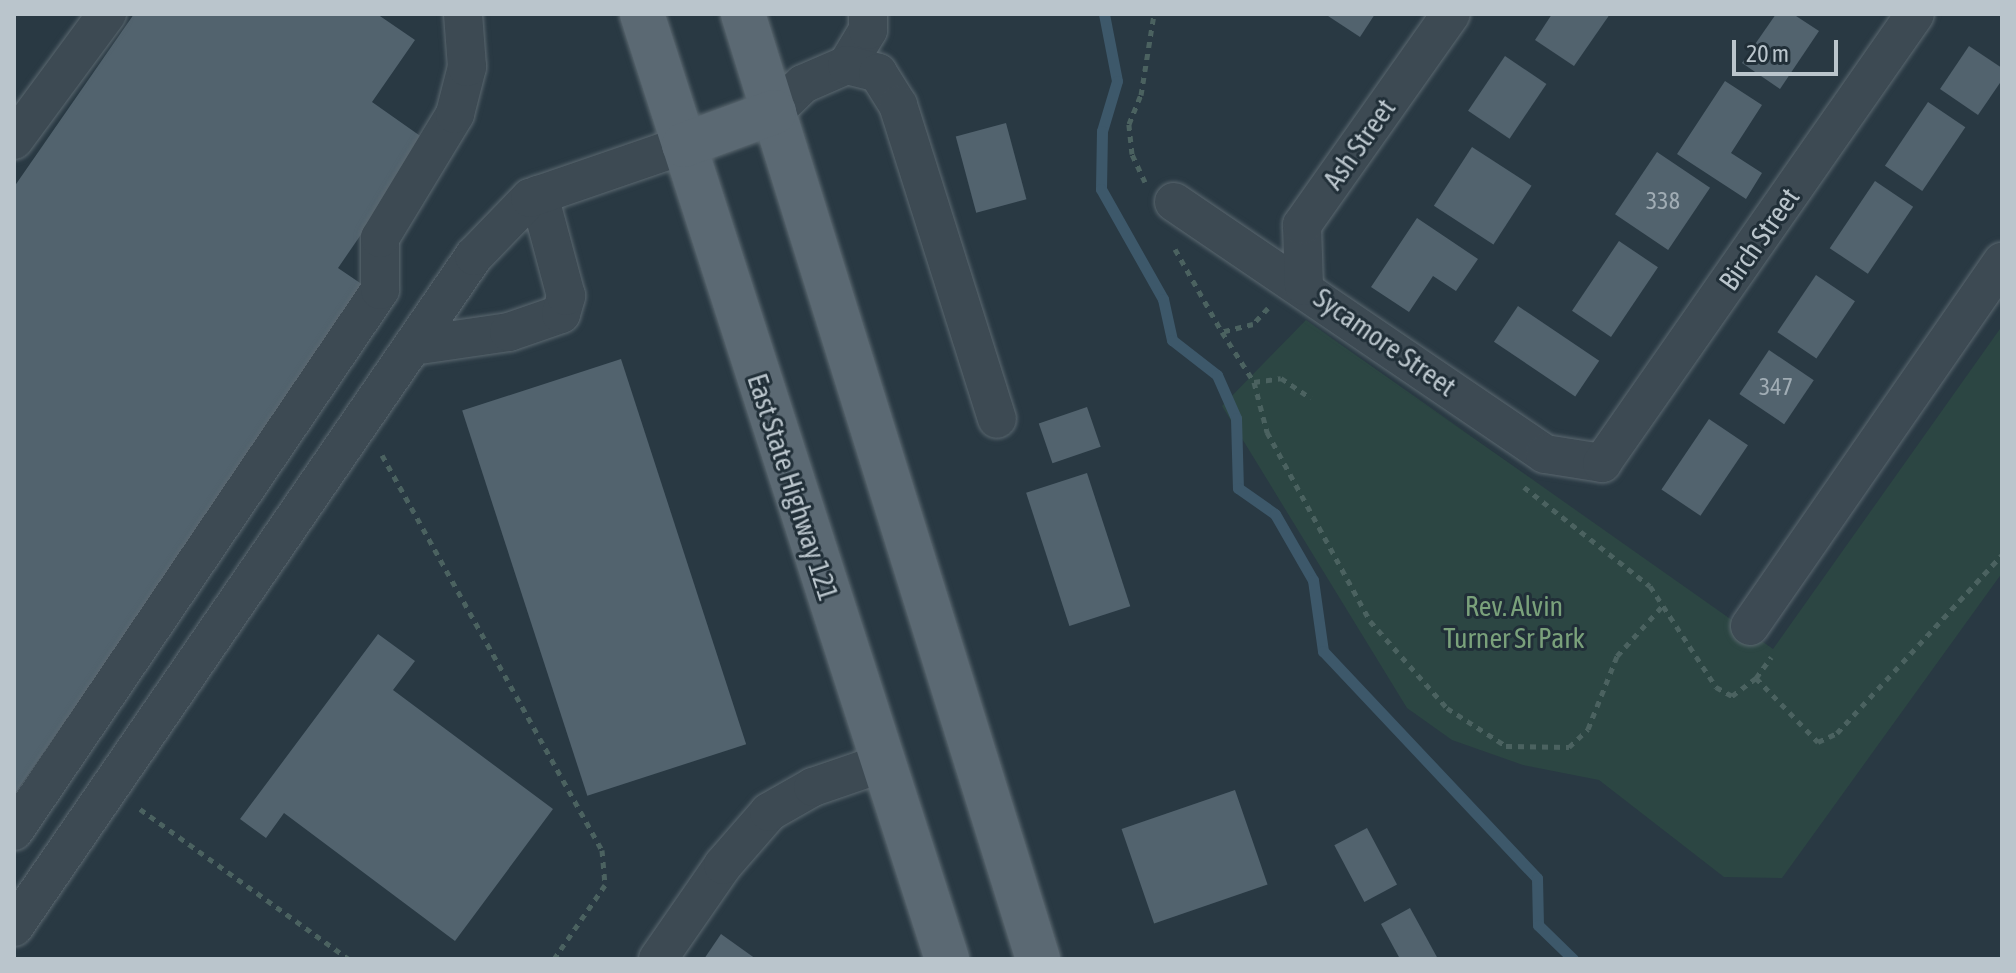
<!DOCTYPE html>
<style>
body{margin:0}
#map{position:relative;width:2016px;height:973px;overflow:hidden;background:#293943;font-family:"Asap Condensed",sans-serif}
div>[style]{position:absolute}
.green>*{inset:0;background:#2c4643}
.stream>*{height:11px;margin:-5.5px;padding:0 5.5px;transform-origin:5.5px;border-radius:5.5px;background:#3d586a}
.building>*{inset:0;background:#52636e;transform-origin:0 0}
.path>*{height:5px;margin-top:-2.5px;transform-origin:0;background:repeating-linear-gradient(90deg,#4b6260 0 6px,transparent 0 12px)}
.roads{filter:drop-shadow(0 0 2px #5b6870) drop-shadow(0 0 2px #5b6870)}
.minor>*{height:38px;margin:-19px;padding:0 19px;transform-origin:19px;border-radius:19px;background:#3d4a53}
.major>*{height:44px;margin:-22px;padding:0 22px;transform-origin:22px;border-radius:22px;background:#5b6973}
span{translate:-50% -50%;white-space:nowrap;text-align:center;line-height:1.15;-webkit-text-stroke:6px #212f38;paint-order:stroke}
.number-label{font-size:24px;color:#a0acb4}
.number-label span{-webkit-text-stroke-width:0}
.street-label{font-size:28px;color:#bac5cc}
.park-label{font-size:28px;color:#7aa17b}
.frame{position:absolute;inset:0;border:16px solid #bac5cc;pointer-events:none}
.scale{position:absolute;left:1732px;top:40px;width:106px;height:36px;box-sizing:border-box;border:4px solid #bac5cc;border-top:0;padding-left:10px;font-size:24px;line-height:28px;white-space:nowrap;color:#bac5cc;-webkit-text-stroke:6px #212f38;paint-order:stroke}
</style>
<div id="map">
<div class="green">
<div style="clip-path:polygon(1306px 320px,1773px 649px,2002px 326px,2002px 573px,1782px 878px,1724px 877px,1599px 780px,1523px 765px,1452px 740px,1407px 708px,1222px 406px)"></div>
</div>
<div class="stream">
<div style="left:1104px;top:14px;width:68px;rotate:79deg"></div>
<div style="left:1117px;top:81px;width:52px;rotate:106.7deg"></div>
<div style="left:1102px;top:131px;width:58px;rotate:91deg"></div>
<div style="left:1101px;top:189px;width:126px;rotate:60.6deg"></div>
<div style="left:1163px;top:299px;width:42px;rotate:77.6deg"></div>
<div style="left:1172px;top:340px;width:57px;rotate:37.9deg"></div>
<div style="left:1217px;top:375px;width:47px;rotate:66.2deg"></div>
<div style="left:1236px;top:418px;width:70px;rotate:88.4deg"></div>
<div style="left:1238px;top:488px;width:45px;rotate:35.1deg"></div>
<div style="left:1275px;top:514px;width:76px;rotate:60.1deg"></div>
<div style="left:1313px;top:580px;width:72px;rotate:82deg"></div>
<div style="left:1323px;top:651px;width:312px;rotate:46.7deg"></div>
<div style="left:1537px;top:878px;width:47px;rotate:88.8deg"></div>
<div style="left:1538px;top:925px;width:49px;rotate:44.2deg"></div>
</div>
<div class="building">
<div style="clip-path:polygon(134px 14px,377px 14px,415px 40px,372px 102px,426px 140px,338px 268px,366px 287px,14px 795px,14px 187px)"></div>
<div style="clip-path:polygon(1325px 14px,1375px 14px,1360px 37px)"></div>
<div style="clip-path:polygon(1552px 14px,1610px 14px,1574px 66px,1535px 40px)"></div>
<div style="clip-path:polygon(1776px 14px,1793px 14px,1819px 31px,1780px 89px,1742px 63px)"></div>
<div style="clip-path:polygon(1969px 46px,2002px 68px,2002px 80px,1978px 115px,1940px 89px)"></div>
<div style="left:1505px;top:56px;width:50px;height:66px;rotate:34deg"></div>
<div style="clip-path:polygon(1725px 81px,1762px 105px,1731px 153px,1762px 173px,1746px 199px,1677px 154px)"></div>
<div style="left:1928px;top:102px;width:45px;height:77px;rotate:34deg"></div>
<div style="left:1006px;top:123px;width:79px;height:52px;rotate:75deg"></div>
<div style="left:1472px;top:147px;width:71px;height:70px;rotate:33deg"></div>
<div style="left:1657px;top:152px;width:64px;height:75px;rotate:34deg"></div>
<div style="left:1875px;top:181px;width:46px;height:81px;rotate:34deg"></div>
<div style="clip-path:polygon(1417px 218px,1478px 259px,1456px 291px,1433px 276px,1409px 312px,1371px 287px)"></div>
<div style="left:1619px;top:241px;width:47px;height:84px;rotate:34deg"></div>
<div style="left:1816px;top:275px;width:47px;height:69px;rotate:34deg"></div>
<div style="left:1518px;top:306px;width:98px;height:43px;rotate:34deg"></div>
<div style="left:1769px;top:350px;width:54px;height:53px;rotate:34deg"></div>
<div style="left:621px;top:359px;width:405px;height:167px;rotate:72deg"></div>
<div style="left:1087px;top:407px;width:42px;height:51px;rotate:71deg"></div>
<div style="left:1709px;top:419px;width:47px;height:85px;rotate:34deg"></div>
<div style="left:1087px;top:473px;width:140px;height:64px;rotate:72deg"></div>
<div style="clip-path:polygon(378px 634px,415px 661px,393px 690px,553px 809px,455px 941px,284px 813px,266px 838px,240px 819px)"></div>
<div style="left:1235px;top:790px;width:100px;height:120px;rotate:71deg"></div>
<div style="left:1367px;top:828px;width:64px;height:37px;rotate:62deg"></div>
<div style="clip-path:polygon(1410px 908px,1438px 959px,1400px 959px,1381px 924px)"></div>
<div style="clip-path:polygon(721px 934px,756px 959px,704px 959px)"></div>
</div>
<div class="path">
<div style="left:1145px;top:182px;width:31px;rotate:-115deg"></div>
<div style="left:1132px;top:154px;width:30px;rotate:-96deg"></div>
<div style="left:1129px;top:124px;width:31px;rotate:-68deg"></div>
<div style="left:1141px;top:95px;width:82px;rotate:-80.9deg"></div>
<div style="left:1175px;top:249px;width:95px;rotate:60.5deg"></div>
<div style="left:1268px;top:308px;width:22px;rotate:133deg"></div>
<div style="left:1253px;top:324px;width:32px;rotate:166deg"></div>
<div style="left:1222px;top:332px;width:59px;rotate:57.4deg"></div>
<div style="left:1254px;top:382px;width:52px;rotate:75.4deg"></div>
<div style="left:1267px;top:432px;width:215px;rotate:61.4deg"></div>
<div style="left:1370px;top:621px;width:116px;rotate:48.5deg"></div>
<div style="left:1447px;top:708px;width:70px;rotate:32.8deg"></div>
<div style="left:1506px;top:746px;width:63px;rotate:0.9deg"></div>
<div style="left:1569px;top:747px;width:26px;rotate:-43deg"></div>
<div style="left:1588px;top:729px;width:79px;rotate:-68.3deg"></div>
<div style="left:1617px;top:656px;width:72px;rotate:-47.8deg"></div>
<div style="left:1254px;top:382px;width:27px;rotate:-8deg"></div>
<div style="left:1281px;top:378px;width:36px;rotate:34deg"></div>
<div style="left:382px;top:455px;width:452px;rotate:60.9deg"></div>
<div style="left:602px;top:850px;width:35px;rotate:85deg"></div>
<div style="left:605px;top:885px;width:90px;rotate:124.6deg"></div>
<div style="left:1524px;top:487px;width:160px;rotate:38.2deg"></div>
<div style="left:1650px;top:586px;width:121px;rotate:56.8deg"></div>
<div style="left:1716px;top:687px;width:18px;rotate:29deg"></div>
<div style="left:1732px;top:696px;width:30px;rotate:-37deg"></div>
<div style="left:1756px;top:678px;width:89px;rotate:45.9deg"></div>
<div style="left:1818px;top:742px;width:21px;rotate:-25deg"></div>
<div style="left:1837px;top:733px;width:243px;rotate:-47.2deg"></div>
<div style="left:1756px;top:678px;width:26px;rotate:-54deg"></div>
<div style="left:140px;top:809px;width:257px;rotate:35.7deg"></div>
</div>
<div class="roads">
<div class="minor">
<div style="left:847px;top:65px;width:41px;rotate:-59deg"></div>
<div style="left:868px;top:30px;width:16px;rotate:-90deg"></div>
<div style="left:774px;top:112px;width:40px;rotate:-44deg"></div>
<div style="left:803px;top:84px;width:48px;rotate:-23.4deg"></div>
<div style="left:847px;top:65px;width:32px;rotate:14deg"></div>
<div style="left:878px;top:73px;width:38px;rotate:58deg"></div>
<div style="left:898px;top:105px;width:329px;rotate:72.5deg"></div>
<div style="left:14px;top:140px;width:157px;rotate:-53.6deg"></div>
<div style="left:1174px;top:202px;width:448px;rotate:34.2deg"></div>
<div style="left:1545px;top:454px;width:58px;rotate:9deg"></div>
<div style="left:1602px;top:463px;width:547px;rotate:-55.12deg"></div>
<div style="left:1304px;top:286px;width:61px;rotate:-91.9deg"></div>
<div style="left:1302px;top:225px;width:258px;rotate:-54.8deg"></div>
<div style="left:413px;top:346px;width:97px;rotate:-8.3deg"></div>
<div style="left:509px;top:332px;width:55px;rotate:-19.1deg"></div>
<div style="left:561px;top:314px;width:19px;rotate:-74deg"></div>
<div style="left:566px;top:296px;width:105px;rotate:-105deg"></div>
<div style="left:1750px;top:626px;width:443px;rotate:-55.3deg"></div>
<div style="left:14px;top:831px;width:653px;rotate:-55.92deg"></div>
<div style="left:380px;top:290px;width:52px;rotate:-90deg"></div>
<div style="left:380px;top:238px;width:145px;rotate:-58.8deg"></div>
<div style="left:455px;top:114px;width:49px;rotate:-75.7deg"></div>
<div style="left:467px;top:67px;width:53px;rotate:-94.3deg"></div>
<div style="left:14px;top:927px;width:814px;rotate:-55.57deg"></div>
<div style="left:474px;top:256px;width:81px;rotate:-46deg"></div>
<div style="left:530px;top:198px;width:163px;rotate:-19deg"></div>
<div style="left:658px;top:959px;width:114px;rotate:-55.3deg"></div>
<div style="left:723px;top:865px;width:70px;rotate:-49deg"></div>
<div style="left:769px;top:812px;width:51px;rotate:-29.6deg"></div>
<div style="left:813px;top:787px;width:74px;rotate:-18.9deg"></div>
</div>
<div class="major">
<div style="left:642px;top:14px;width:993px;rotate:72.11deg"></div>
<div style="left:743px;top:14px;width:990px;rotate:72.66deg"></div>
<div style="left:684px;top:145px;width:96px;rotate:-20.1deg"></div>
</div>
</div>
<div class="number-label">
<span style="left:1663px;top:201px">338</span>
<span style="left:1776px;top:387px">347</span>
</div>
<div class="street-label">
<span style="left:1359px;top:144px;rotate:-55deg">Ash Street</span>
<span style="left:1759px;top:239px;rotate:-55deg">Birch Street</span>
<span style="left:1385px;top:342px;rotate:35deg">Sycamore Street</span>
<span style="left:793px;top:487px;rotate:72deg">East State Highway 121</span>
</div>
<div class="park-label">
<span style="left:1514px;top:622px">Rev. Alvin<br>Turner Sr Park</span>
</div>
<div class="frame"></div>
<div class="scale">20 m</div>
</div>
